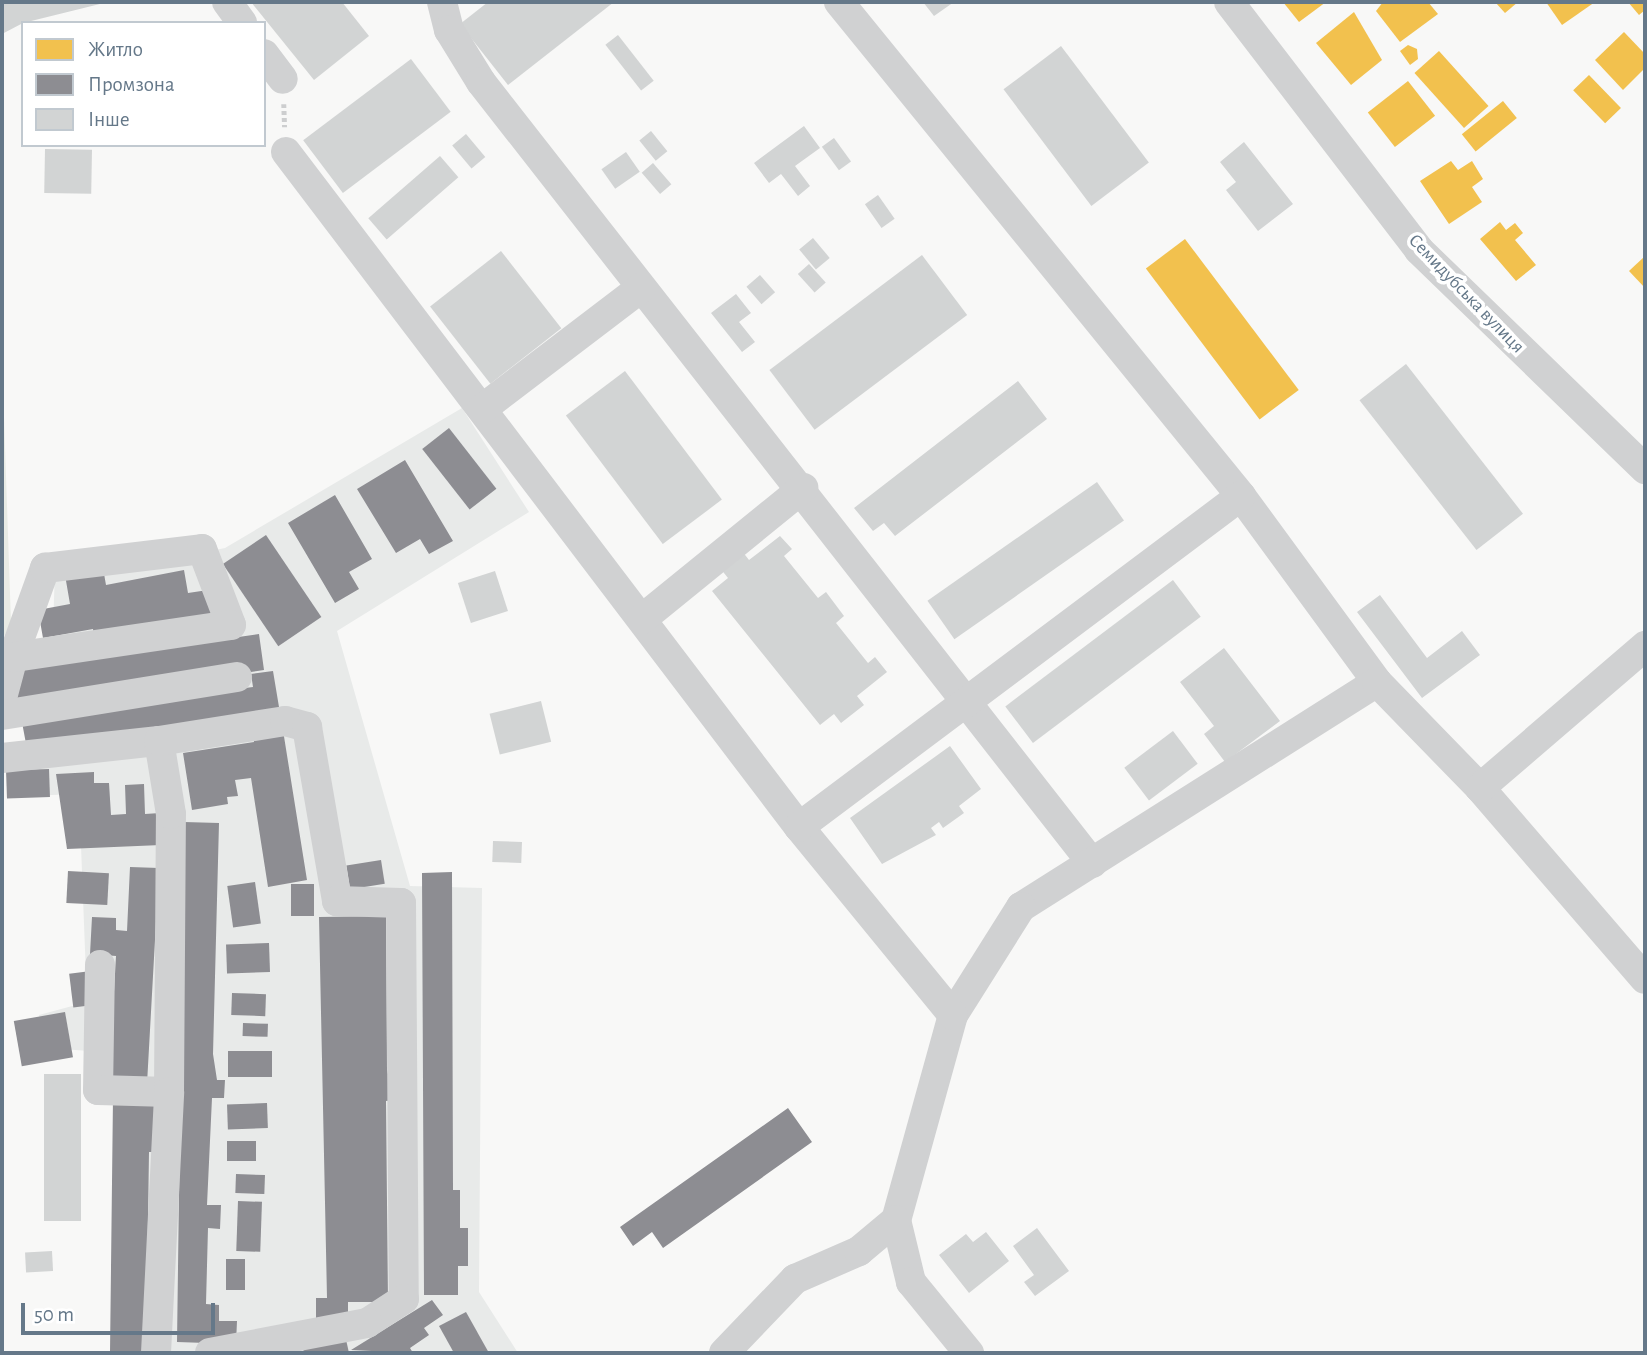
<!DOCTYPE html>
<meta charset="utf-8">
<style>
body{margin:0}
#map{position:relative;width:1647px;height:1355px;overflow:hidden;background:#f8f8f7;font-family:"Alegreya Sans",sans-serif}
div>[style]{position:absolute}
.built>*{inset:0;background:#e8eae9}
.green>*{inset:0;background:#e8ebe5}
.homes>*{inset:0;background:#f2c14e;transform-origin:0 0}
.industry>*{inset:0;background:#8d8d92;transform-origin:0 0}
.building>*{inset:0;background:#d2d4d4;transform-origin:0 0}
.path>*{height:4.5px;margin-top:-2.25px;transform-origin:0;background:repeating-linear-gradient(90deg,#cdcecf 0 3.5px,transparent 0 7px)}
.minor>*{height:30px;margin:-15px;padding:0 15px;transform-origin:15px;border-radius:15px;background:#d0d1d2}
span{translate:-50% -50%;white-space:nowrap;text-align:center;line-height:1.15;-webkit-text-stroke:7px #fff;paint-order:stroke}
.street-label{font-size:19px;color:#657889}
.frame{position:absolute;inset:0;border:4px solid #657889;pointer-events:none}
.legend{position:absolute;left:21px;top:21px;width:245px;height:126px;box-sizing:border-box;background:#fff;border:2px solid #c1c9d0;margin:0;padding:9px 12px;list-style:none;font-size:21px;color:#657889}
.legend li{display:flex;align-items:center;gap:14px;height:35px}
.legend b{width:35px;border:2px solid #c1c9d0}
.scale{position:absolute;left:21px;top:1303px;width:194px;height:32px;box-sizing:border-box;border:4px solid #657889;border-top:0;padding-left:9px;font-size:21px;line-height:24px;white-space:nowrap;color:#657889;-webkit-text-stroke:5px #fff;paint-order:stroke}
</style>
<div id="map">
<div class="built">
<div style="clip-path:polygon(462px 408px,529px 512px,337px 631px,410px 886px,482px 888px,479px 1292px,518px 1353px,123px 1353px,128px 1092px,90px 1051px,46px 1048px,39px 1015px,87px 1002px,79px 794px,25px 796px,52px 661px,55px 568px,123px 569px,225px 548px)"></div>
</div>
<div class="green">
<div style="clip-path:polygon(2px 358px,11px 623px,2px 640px)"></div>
</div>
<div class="homes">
<div style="clip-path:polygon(1283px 2px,1326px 2px,1299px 22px)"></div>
<div style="clip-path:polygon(1383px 2px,1428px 2px,1438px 14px,1400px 42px,1376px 11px)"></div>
<div style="clip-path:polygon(1495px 2px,1518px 2px,1505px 13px)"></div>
<div style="clip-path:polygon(1546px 2px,1595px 2px,1562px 25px)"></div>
<div style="clip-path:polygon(1628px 2px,1645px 2px,1645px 10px,1639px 15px)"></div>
<div style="clip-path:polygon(1354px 12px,1382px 60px,1351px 85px,1316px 43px)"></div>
<div style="clip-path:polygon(1624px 32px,1645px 54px,1645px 68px,1623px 90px,1595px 60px)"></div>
<div style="clip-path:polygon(1408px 45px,1417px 49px,1418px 59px,1410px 65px,1400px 51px)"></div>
<div style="left:1439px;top:51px;width:74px;height:33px;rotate:48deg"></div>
<div style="left:1589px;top:75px;width:46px;height:22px;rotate:46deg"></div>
<div style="left:1408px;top:81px;width:44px;height:51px;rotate:52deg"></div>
<div style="left:1503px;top:101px;width:22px;height:53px;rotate:51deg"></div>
<div style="clip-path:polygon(1451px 161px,1458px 170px,1472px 161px,1483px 179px,1472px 187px,1482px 202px,1449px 224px,1420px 181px)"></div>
<div style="clip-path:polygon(1500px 222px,1506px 230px,1515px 223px,1523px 233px,1515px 240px,1536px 265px,1516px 281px,1480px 239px)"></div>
<div style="left:1185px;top:239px;width:189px;height:49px;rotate:53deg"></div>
<div style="clip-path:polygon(1645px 256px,1645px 288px,1629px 271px)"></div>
</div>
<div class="industry">
<div style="left:449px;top:428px;width:77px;height:34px;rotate:52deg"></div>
<div style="clip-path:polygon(405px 460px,453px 541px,429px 554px,420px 539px,396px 553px,357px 489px)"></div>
<div style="clip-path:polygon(335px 495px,372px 559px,349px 572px,359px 589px,335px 603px,288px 523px)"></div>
<div style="left:266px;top:535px;width:99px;height:52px;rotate:56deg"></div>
<div style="clip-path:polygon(103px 568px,106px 585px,184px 570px,188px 593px,208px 590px,212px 617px,94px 638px,93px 629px,43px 638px,38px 610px,70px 604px,65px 575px)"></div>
<div style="clip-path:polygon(259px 634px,264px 670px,70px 698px,17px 698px,14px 679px,23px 678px,22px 668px)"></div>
<div style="clip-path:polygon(273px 671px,281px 719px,27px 749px,21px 717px,253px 687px,251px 674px)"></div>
<div style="clip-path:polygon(282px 724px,307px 880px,268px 887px,251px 778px,235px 780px,238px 796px,227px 797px,228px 804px,192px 810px,183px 753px,254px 742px,252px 729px)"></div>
<div style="left:49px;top:769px;width:28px;height:43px;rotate:88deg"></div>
<div style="clip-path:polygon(94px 772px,94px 783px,109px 783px,111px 815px,126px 814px,125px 785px,144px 784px,145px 814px,160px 813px,161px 845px,67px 849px,56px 774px)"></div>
<div style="clip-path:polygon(184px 822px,219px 823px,213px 1054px,217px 1080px,225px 1080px,224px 1098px,212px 1098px,207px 1205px,221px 1205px,220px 1229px,208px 1228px,206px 1304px,219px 1305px,219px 1321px,237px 1321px,236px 1344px,177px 1342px)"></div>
<div style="left:381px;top:860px;width:24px;height:35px;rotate:81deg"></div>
<div style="clip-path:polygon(130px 867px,159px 868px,147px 1084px,109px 1082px,116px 956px,90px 954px,92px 917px,116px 918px,116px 930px,127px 931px)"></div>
<div style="left:68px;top:871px;width:41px;height:32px;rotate:3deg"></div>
<div style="clip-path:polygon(452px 872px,453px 1190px,460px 1190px,460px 1228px,468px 1228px,468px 1266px,458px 1266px,458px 1295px,424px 1295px,422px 873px)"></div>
<div style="left:255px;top:882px;width:42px;height:28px;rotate:82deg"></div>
<div style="left:314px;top:884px;width:32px;height:23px;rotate:90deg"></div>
<div style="clip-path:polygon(386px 916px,387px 1070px,394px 1100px,386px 1101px,388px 1302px,348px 1302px,348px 1318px,316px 1318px,316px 1298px,327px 1298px,319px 917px)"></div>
<div style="left:269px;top:943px;width:29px;height:43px;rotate:88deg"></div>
<div style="left:91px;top:971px;width:34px;height:22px;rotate:83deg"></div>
<div style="left:232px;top:993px;width:34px;height:22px;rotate:2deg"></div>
<div style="left:65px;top:1012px;width:46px;height:52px;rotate:80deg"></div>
<div style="left:243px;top:1023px;width:25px;height:13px;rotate:2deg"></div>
<div style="left:228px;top:1051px;width:44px;height:26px"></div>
<div style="clip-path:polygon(113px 1097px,156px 1098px,155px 1152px,149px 1152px,146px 1353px,110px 1353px)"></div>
<div style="left:267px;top:1103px;width:25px;height:40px;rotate:88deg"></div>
<div style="clip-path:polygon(788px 1108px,812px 1142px,663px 1248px,652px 1232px,633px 1246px,620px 1227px)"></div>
<div style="left:227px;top:1141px;width:29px;height:20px"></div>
<div style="left:236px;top:1174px;width:29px;height:19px;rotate:2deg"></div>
<div style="left:238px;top:1201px;width:24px;height:50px;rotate:2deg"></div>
<div style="left:226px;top:1259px;width:19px;height:31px"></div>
<div style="clip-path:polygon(432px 1300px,443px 1315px,424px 1328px,429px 1335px,410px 1348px,413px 1353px,351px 1350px)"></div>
<div style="clip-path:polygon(466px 1312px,489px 1353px,454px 1353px,439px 1326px)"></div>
<div style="clip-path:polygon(345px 1335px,349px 1353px,304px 1353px,302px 1344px)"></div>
</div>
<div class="building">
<div style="clip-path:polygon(2px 2px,108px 2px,23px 23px,2px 34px)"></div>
<div style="clip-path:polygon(251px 2px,342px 2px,369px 36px,314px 80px)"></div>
<div style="clip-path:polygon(488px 2px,614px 2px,508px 85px,460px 24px)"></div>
<div style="clip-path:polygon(923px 2px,954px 2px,934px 16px)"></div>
<div style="left:618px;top:35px;width:58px;height:16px;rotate:52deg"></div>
<div style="left:1061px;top:46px;width:146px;height:72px;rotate:53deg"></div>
<div style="left:411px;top:59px;width:66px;height:135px;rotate:53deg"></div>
<div style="clip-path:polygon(804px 126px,820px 148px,795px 166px,810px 186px,798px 196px,781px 174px,769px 183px,754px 163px)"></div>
<div style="left:651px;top:131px;width:26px;height:15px;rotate:51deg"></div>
<div style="left:466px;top:134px;width:30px;height:18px;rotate:50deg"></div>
<div style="left:834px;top:138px;width:29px;height:15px;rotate:54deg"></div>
<div style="clip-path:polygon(1244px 142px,1293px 204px,1258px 231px,1226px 190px,1236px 182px,1220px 162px)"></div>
<div style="left:45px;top:149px;width:47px;height:44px;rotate:1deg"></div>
<div style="left:626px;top:152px;width:24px;height:30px;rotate:55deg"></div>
<div style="left:440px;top:156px;width:28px;height:95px;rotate:49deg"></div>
<div style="left:653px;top:163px;width:28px;height:15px;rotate:49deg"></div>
<div style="left:878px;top:195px;width:29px;height:16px;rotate:55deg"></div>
<div style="left:813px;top:238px;width:26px;height:18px;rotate:50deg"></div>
<div style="left:501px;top:251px;width:98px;height:90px;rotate:52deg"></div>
<div style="left:922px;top:255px;width:75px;height:191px;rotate:53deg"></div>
<div style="left:809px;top:264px;width:25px;height:15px;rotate:48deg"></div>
<div style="left:760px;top:275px;width:23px;height:18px;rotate:49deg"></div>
<div style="clip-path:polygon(736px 294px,751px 313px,739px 322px,755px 342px,742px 352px,711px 313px)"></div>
<div style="left:1406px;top:364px;width:190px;height:59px;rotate:52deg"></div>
<div style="left:625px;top:371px;width:161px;height:74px;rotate:53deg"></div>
<div style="clip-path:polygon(1018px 381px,1047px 419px,895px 536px,884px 523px,873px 531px,854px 508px)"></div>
<div style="left:1097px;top:482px;width:47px;height:207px;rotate:55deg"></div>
<div style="clip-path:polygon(780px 536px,792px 549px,784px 556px,818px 598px,826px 592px,844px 616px,836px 623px,868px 663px,875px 657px,887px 672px,857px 696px,864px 705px,841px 723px,834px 714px,820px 725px,712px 591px,728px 578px,720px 568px,742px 551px,749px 560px)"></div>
<div style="left:495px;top:571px;width:42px;height:39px;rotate:72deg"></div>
<div style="left:1173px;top:580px;width:46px;height:210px;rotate:53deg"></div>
<div style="clip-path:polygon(1380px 595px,1427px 658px,1462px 631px,1480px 655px,1422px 698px,1357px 612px)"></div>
<div style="clip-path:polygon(1224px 648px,1280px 721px,1225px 762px,1204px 734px,1214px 726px,1180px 682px)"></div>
<div style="left:541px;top:701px;width:42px;height:53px;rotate:76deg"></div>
<div style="left:1173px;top:731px;width:41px;height:61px;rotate:53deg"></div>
<div style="clip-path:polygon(950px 746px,981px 789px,959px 806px,964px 813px,943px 828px,939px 822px,931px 828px,936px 835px,882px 864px,850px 818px)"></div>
<div style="left:493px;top:841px;width:29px;height:21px;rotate:2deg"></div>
<div style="left:44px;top:1074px;width:37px;height:147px"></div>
<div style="clip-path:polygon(1037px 1228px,1069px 1271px,1035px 1296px,1024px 1282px,1034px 1275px,1013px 1246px)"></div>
<div style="clip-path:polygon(986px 1232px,1009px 1261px,969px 1293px,939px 1255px,966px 1234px,973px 1242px)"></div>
<div style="left:52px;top:1251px;width:20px;height:27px;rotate:87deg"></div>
</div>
<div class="path">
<div style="left:284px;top:104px;width:23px;rotate:88deg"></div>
</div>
<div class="minor">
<div style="left:227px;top:2px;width:26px;rotate:54deg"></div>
<div style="left:442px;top:2px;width:29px;rotate:76deg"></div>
<div style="left:449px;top:30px;width:61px;rotate:58.4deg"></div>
<div style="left:481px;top:82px;width:992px;rotate:51.96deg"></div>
<div style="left:839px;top:2px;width:637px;rotate:50.86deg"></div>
<div style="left:1241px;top:496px;width:230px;rotate:53.8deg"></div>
<div style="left:1377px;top:682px;width:421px;rotate:147.7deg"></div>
<div style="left:1021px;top:907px;width:128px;rotate:122.2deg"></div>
<div style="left:953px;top:1015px;width:213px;rotate:105.5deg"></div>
<div style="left:896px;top:1220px;width:64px;rotate:76.4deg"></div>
<div style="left:911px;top:1282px;width:92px;rotate:50.8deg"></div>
<div style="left:1229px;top:2px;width:312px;rotate:52.5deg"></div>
<div style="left:1419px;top:250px;width:315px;rotate:44.1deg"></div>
<div style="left:264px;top:54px;width:31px;rotate:53deg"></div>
<div style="left:286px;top:152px;width:848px;rotate:52.77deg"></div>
<div style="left:799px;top:827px;width:243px;rotate:50.7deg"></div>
<div style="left:482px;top:409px;width:200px;rotate:-37.3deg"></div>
<div style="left:642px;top:619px;width:208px;rotate:-39.1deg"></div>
<div style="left:1377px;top:682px;width:148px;rotate:45.8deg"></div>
<div style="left:1480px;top:788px;width:252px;rotate:49.2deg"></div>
<div style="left:2px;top:698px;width:42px;rotate:-75deg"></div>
<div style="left:13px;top:657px;width:95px;rotate:-70.2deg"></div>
<div style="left:45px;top:568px;width:158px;rotate:-6.9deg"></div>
<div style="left:202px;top:549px;width:81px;rotate:69.1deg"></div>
<div style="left:231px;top:625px;width:220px;rotate:171.6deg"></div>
<div style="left:2px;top:715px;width:238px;rotate:-9.2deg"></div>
<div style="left:2px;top:758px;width:158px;rotate:-6.2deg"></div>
<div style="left:1480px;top:788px;width:218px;rotate:-40.7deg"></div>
<div style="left:799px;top:827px;width:552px;rotate:-36.83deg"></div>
<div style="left:100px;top:965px;width:125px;rotate:90.9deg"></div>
<div style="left:98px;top:1090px;width:71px;rotate:1.6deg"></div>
<div style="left:169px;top:1092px;width:278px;rotate:-89.6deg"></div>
<div style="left:171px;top:814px;width:74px;rotate:-99.3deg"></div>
<div style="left:159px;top:741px;width:128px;rotate:-9deg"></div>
<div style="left:285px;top:721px;width:23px;rotate:15deg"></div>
<div style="left:307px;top:727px;width:177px;rotate:80.2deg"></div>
<div style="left:337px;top:901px;width:64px;rotate:1.8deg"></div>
<div style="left:401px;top:903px;width:396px;rotate:89.6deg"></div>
<div style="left:404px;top:1299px;width:44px;rotate:147deg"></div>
<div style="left:367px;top:1323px;width:160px;rotate:169.2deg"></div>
<div style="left:156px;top:1353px;width:261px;rotate:-87.1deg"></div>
<div style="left:724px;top:1353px;width:103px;rotate:-46.2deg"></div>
<div style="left:795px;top:1279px;width:70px;rotate:-23.6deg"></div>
<div style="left:859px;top:1251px;width:48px;rotate:-40deg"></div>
</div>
<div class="street-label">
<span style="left:1466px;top:294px;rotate:46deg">Семидубська вулиця</span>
</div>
<div class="frame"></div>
<ul class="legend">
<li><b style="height:19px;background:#f2c14e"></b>Житло</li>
<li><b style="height:19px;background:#8d8d92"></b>Промзона</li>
<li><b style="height:19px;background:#d2d4d4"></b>Інше</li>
</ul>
<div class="scale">50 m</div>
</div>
